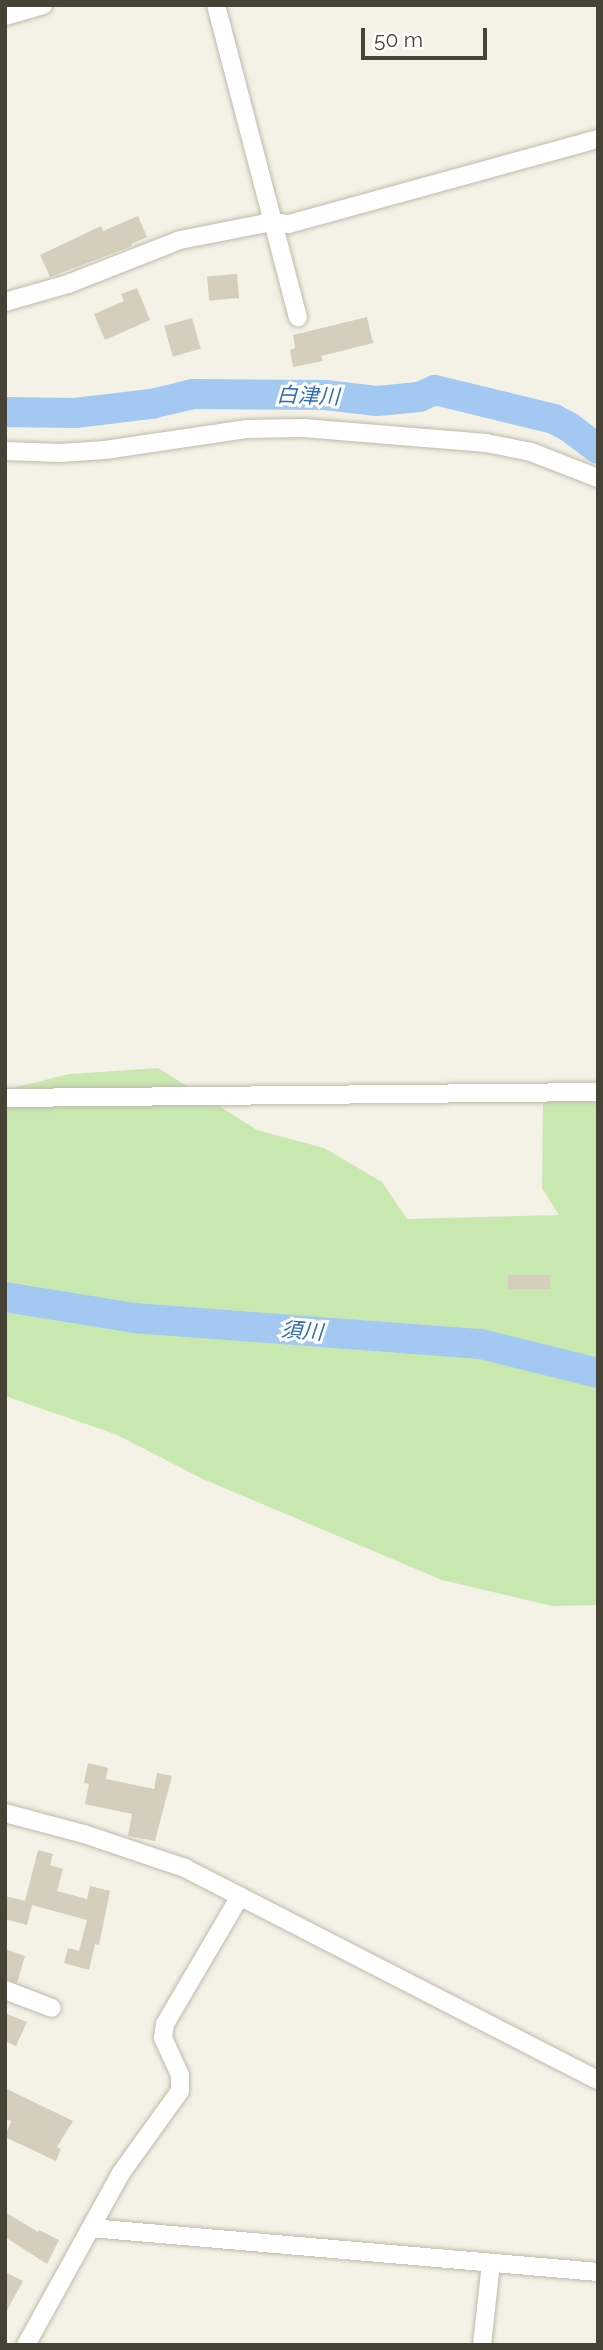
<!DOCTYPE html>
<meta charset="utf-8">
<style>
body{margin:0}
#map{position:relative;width:603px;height:2350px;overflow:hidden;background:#f4f1e7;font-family:Raleway,"Noto Sans JP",sans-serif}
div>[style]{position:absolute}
.green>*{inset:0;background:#c8e8b0}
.river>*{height:30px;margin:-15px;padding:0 15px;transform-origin:15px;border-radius:15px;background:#a3c8f1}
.building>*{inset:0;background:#d6cebd;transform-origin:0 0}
.roads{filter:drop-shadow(0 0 2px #bfbaaa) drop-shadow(0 0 2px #bfbaaa)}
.minor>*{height:18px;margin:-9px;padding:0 9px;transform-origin:9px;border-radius:9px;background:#fff}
span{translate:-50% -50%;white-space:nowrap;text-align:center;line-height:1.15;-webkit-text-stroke:6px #fff;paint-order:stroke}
.water-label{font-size:21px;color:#2e6cb4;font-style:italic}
.frame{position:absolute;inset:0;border:7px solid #474236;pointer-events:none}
.scale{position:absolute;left:361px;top:28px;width:126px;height:32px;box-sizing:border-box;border:4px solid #474236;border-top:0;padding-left:9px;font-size:21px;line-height:24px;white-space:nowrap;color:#474236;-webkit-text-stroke:5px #fff;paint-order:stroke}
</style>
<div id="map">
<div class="green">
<div style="clip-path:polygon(158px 1068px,257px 1130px,324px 1148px,382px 1182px,407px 1219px,559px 1215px,542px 1188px,543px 1101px,598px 1100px,598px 1605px,552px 1606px,442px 1580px,203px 1479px,115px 1434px,5px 1396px,5px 1090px,69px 1074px)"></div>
</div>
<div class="river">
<div style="left:5px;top:412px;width:70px;rotate:0.8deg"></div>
<div style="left:75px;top:413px;width:77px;rotate:-6.8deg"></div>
<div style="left:151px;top:404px;width:43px;rotate:-13.4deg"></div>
<div style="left:193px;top:394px;width:132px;rotate:0.4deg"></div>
<div style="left:325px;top:395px;width:52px;rotate:6.6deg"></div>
<div style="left:377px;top:401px;width:42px;rotate:-5.4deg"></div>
<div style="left:419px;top:397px;width:17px;rotate:-24deg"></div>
<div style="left:435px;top:390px;width:122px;rotate:13.7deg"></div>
<div style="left:554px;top:419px;width:17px;rotate:28deg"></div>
<div style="left:569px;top:427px;width:36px;rotate:37deg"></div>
<div style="left:5px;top:1297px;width:131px;rotate:9.2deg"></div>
<div style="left:134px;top:1318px;width:348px;rotate:4.3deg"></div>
<div style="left:481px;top:1344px;width:121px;rotate:13.9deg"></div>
</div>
<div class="building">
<div style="clip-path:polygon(138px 216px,147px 237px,131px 244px,132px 246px,50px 277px,40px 255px,101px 226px,103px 231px)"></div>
<div style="left:237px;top:274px;width:24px;height:30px;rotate:85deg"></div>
<div style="clip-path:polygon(137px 288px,150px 320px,105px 340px,94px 314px,124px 301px,121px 294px)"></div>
<div style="clip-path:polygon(367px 317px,373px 343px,321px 356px,323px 361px,293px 367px,290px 350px,295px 348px,293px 335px)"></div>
<div style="left:192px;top:318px;width:32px;height:29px;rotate:74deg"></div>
<div style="left:550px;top:1275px;width:14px;height:42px;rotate:90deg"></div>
<div style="clip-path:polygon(88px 1763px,108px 1768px,106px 1779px,154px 1789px,157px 1773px,172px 1776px,155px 1841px,128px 1836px,132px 1814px,85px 1804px,89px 1784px,84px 1783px)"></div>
<div style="clip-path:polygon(38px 1850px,53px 1854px,50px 1865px,63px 1869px,57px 1891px,87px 1899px,90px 1886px,110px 1891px,99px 1945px,95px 1944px,89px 1970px,64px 1963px,68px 1948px,79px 1951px,87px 1920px,32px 1905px,27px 1925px,5px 1919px,5px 1896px,25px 1901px)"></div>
<div style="clip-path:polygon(5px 1949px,25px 1956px,17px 1983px,5px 1979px)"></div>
<div style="clip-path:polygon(5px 2013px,27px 2022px,16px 2046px,5px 2041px)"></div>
<div style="clip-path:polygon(5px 2088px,73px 2121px,57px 2147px,61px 2149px,56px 2161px,5px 2137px,11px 2121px,5px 2119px)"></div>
<div style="clip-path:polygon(5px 2212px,38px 2232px,39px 2230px,59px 2240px,47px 2264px,5px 2237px)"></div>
<div style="clip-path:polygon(5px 2272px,23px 2281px,5px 2314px)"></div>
</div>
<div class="roads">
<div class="minor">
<div style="left:216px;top:5px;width:323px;rotate:75.3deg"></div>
<div style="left:5px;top:16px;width:40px;rotate:-16deg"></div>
<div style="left:5px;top:302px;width:66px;rotate:-15.9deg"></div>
<div style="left:68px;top:284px;width:120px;rotate:-21.4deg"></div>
<div style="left:180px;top:240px;width:94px;rotate:-11.1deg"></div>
<div style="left:272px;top:222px;width:17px;rotate:7deg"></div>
<div style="left:289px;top:224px;width:320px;rotate:-15.4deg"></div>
<div style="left:5px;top:451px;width:55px;rotate:2.1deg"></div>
<div style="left:60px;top:453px;width:45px;rotate:-3.8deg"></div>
<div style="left:105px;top:450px;width:144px;rotate:-8.4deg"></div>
<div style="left:247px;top:429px;width:56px;rotate:-1deg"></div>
<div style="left:303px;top:428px;width:184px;rotate:4.7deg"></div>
<div style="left:486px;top:443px;width:46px;rotate:11.3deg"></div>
<div style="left:531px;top:452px;width:72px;rotate:21.2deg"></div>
<div style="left:5px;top:1098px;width:593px;rotate:-0.58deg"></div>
<div style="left:5px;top:1813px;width:82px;rotate:14.9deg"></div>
<div style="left:84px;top:1834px;width:107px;rotate:18.6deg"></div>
<div style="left:185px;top:1868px;width:464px;rotate:27.2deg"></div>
<div style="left:5px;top:1990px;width:50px;rotate:21deg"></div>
<div style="left:91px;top:2228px;width:509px;rotate:4.96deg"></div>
<div style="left:26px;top:2345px;width:196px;rotate:-61.1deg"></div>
<div style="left:121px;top:2173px;width:101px;rotate:-54.3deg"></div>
<div style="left:180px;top:2091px;width:16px;rotate:-90deg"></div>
<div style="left:180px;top:2075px;width:41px;rotate:-114.7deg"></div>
<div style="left:163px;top:2038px;width:14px;rotate:-82deg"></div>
<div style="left:165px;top:2024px;width:148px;rotate:-59.6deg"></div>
<div style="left:482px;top:2345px;width:82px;rotate:-83.7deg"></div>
</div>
</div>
<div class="water-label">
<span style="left:308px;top:396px;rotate:2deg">白津川</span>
<span style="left:302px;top:1331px;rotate:4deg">須川</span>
</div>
<div class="frame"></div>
<div class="scale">50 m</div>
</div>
